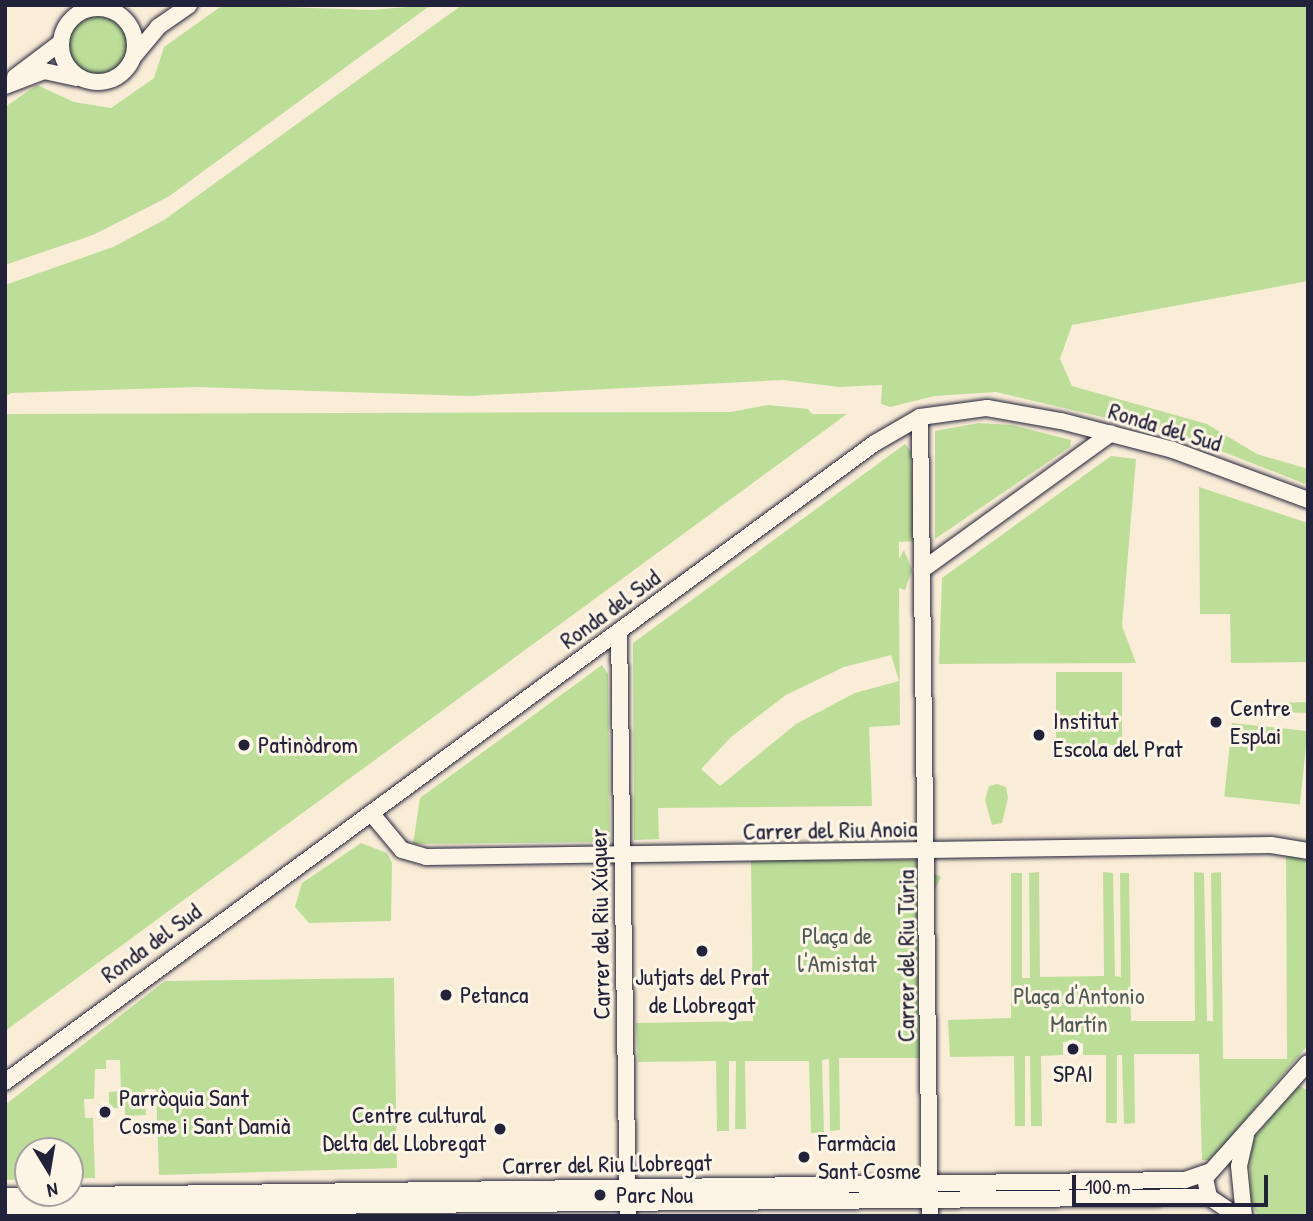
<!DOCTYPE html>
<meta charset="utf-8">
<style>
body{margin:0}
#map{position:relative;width:1313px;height:1221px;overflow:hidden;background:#faedd8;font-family:"Patrick Hand",sans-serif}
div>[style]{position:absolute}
.green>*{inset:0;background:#bdde98;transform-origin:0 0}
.round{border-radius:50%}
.roads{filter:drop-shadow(0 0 2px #22223b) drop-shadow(0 0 2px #22223b)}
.minor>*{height:16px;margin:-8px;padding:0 8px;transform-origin:8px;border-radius:8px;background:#fcf5e5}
.minor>.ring{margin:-8px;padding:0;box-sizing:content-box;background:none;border:16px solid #fcf5e5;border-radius:50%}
.dots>*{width:19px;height:19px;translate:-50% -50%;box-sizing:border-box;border:4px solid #fcf5e5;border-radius:50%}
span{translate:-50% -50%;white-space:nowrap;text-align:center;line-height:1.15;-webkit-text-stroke:6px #fcf5e5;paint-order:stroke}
.street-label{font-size:24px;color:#22223b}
.poi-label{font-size:24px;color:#22223b}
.left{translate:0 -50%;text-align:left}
.right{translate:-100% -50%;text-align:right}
.park-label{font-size:24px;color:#505a57}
.frame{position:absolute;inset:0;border:7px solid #22223b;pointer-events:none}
.north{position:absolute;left:14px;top:1137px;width:70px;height:70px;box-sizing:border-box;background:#fcf5e5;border:2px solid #a5a1a1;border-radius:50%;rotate:169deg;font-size:19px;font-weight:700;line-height:28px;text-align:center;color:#22223b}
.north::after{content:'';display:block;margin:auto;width:24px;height:32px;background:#22223b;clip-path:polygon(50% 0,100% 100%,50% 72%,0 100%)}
.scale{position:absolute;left:1072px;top:1175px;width:196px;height:32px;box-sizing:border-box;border:4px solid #22223b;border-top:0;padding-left:9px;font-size:21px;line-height:24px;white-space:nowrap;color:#22223b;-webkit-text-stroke:5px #fcf5e5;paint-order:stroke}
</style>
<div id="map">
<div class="green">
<div style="clip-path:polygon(223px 5px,372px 10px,431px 5px,168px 197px,93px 235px,5px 265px,5px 107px,37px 85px,74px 102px,111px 108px,154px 78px,164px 47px)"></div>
<div style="clip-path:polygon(462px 5px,1308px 5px,1308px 281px,1072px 325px,1060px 359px,1072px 386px,1207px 424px,1257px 454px,1308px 469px,1308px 485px,1183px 436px,996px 392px,935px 396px,890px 407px,881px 404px,882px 385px,839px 387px,783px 380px,468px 396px,197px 387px,11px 393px,5px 397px,5px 285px,113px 247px,164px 220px)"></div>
<div class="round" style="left:68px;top:15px;width:60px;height:60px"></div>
<div style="clip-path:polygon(768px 405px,808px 409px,812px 414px,847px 414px,5px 1031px,5px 414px,730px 412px)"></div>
<div style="clip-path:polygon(979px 423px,1012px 425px,1071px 440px,1070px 447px,935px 539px,935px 431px)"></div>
<div style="clip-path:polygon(evenodd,905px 444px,911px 451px,914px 541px,899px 542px,899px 559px,904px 550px,912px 570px,905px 590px,899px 588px,900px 725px,869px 727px,872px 806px,658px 808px,659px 839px,634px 840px,633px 643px,905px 444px,891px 655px,899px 681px,855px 693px,796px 724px,720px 786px,701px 769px,731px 737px,786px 695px,844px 667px,891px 655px)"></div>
<div style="clip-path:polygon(1111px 456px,1136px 459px,1122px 626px,1136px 663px,939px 664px,942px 578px)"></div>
<div style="clip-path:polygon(1199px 487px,1308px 523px,1308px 662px,1231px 663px,1230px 614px,1200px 614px)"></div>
<div style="clip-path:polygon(602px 665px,608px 674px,610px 842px,413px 844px,420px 798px)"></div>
<div style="left:1056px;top:672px;width:66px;height:73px"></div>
<div style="clip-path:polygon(1308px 702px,1308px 713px,1242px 711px,1241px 704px)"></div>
<div style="left:1232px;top:723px;width:76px;height:74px;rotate:6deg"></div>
<div style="clip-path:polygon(997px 784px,1006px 787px,1008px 798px,1002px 823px,992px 825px,985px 800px,989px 786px)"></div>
<div style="clip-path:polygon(361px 843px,387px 853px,392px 863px,391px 921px,309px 923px,295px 907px,302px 883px)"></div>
<div style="clip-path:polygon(1286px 853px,1308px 861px,1308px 1045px,1211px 1160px,1202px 1160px,1199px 1054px,1134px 1054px,1135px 1123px,1124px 1124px,1122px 1055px,1117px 1055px,1117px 1123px,1106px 1123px,1106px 1055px,1083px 1055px,1083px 1043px,1063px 1042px,1063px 1055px,1041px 1056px,1042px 1126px,1031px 1126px,1030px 1056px,1025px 1056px,1025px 1126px,1015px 1126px,1014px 1056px,950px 1057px,948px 1020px,1011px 1018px,1011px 873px,1022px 873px,1022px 978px,1030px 978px,1029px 873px,1039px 872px,1040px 977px,1104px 976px,1103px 872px,1113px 873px,1115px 976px,1121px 977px,1120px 873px,1129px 873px,1131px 1021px,1195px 1021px,1194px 872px,1204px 873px,1207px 1021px,1213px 1021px,1211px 873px,1221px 872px,1223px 1059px,1287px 1059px)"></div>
<div style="clip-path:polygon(751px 860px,917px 860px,923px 1058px,839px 1058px,840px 1130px,830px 1131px,829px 1059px,822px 1060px,824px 1133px,811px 1133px,809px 1061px,745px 1061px,746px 1129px,735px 1129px,736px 1061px,729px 1061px,729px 1131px,717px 1131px,716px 1061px,638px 1062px,636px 1023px,753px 1021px)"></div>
<div style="left:933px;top:873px;width:9px;height:144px;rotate:27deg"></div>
<div style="clip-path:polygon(394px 978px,397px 1168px,159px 1175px,156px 1089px,145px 1089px,146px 1115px,125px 1116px,125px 1108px,109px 1108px,109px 1092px,121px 1091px,120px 1060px,106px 1060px,106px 1069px,95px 1069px,94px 1099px,84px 1099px,85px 1118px,93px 1118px,95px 1178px,70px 1178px,70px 1151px,28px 1151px,28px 1179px,5px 1180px,5px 1105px,165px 981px)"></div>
<div style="clip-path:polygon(1299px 1086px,1308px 1090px,1308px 1216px,1258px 1216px,1251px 1201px,1249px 1152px,1253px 1138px)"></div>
</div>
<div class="roads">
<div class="minor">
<div class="ring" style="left:61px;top:8px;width:58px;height:58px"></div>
<div style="left:134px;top:56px;width:38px;rotate:-50deg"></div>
<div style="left:158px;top:27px;width:38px;rotate:-35deg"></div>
<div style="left:15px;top:77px;width:56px;rotate:-37.1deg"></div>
<div style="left:5px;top:86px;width:42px;rotate:-21deg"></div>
<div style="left:44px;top:71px;width:33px;rotate:12deg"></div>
<div style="left:920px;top:417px;width:799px;rotate:89.28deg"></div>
<div style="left:922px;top:570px;width:233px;rotate:-35.9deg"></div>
<div style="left:619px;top:631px;width:585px;rotate:89.12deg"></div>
<div style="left:371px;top:813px;width:48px;rotate:50deg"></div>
<div style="left:402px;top:850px;width:25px;rotate:16deg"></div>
<div style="left:426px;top:857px;width:845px;rotate:-0.81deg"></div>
<div style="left:1271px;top:845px;width:37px;rotate:9deg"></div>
<div style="left:5px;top:1082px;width:1079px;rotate:-36.3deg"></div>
<div style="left:875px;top:443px;width:52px;rotate:-30deg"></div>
<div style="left:920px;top:417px;width:68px;rotate:-7.7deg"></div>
<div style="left:987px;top:408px;width:75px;rotate:10deg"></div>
<div style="left:1061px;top:421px;width:116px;rotate:14.5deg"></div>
<div style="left:1173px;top:450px;width:144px;rotate:20.3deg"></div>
<div style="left:5px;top:1196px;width:1180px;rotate:-0.78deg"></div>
<div style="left:1185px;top:1180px;width:24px;rotate:-19deg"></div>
<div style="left:5px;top:1209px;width:1204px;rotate:-0.57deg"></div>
<div style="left:1237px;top:1216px;width:34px;rotate:-146deg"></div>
<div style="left:1209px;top:1197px;width:19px;rotate:-102deg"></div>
<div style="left:1205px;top:1178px;width:154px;rotate:-48.2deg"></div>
<div style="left:1244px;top:1216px;width:50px;rotate:-95.7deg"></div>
<div style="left:1239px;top:1166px;width:31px;rotate:-77deg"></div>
</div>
</div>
<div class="dots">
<div style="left:1216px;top:722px;background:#22223b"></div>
<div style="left:1039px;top:735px;background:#22223b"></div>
<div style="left:244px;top:745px;background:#22223b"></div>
<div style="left:702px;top:951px;background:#22223b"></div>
<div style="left:446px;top:995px;background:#22223b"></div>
<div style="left:1073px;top:1049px;background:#22223b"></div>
<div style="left:105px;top:1112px;background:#22223b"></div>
<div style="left:500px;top:1129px;background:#22223b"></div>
<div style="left:804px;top:1157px;background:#22223b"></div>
<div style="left:600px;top:1195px;background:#22223b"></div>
</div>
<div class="street-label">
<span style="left:1165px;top:427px;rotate:17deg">Ronda del Sud</span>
<span style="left:610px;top:609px;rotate:-36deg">Ronda del Sud</span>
<span style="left:830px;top:830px;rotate:-1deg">Carrer del Riu Anoia</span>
<span style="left:600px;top:924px;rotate:-91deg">Carrer del Riu Xúquer</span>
<span style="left:151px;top:943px;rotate:-36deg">Ronda del Sud</span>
<span style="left:906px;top:956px;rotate:-90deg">Carrer del Riu Túria</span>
<span style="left:607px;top:1164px;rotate:-1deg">Carrer del Riu Llobregat</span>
</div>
<div class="poi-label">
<span class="left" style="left:1230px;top:722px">Centre<br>Esplai</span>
<span class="left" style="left:1053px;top:735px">Institut<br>Escola del Prat</span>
<span class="left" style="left:258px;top:745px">Patinòdrom</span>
<span style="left:702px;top:991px">Jutjats del Prat<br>de Llobregat</span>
<span class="left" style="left:460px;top:995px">Petanca</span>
<span style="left:1073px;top:1074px">SPAI</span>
<span class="left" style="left:119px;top:1112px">Parròquia Sant<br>Cosme i Sant Damià</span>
<span class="right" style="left:486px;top:1129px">Centre cultural<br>Delta del Llobregat</span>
<span class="left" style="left:818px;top:1157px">Farmàcia<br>Sant Cosme</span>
<span class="left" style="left:616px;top:1195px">Parc Nou</span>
</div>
<div class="park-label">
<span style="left:837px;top:950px">Plaça de<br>l'Amistat</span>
<span style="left:1079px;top:1010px">Plaça d'Antonio<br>Martín</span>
</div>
<div class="frame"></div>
<div class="north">N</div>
<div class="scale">100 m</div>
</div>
